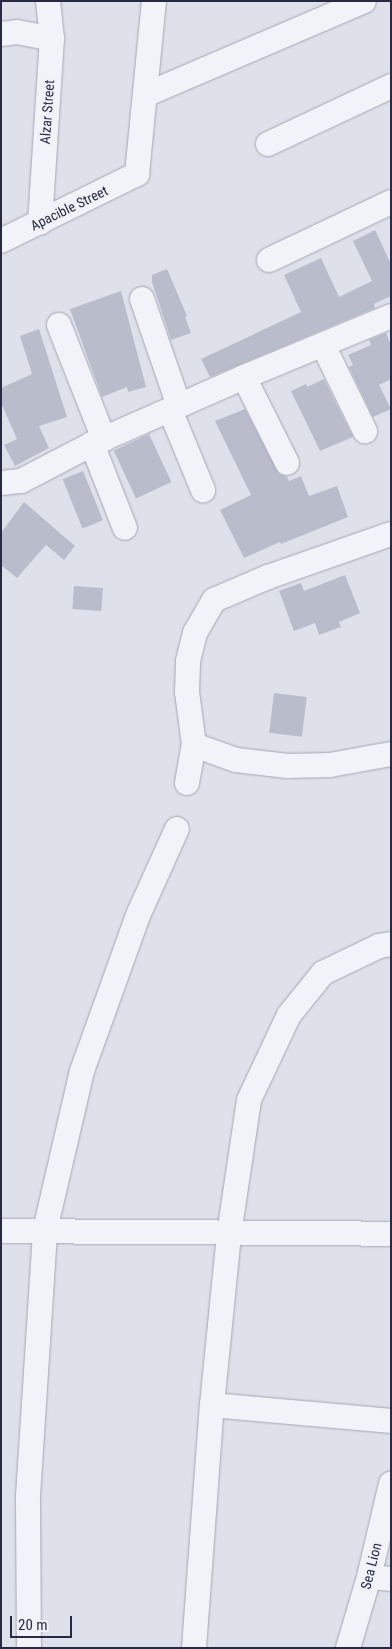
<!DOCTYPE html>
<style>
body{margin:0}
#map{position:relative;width:392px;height:1649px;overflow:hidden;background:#dfe1ea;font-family:"Roboto Condensed",sans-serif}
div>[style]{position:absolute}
.building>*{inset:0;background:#b9bcca;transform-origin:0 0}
.roads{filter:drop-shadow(0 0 1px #a4a7b5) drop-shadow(0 0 1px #a4a7b5)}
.street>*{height:24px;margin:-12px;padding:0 12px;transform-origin:12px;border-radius:12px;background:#f2f3f8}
span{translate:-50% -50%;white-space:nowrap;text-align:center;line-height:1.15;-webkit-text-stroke:4px #eff1f7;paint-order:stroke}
.street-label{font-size:14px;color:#262b43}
.frame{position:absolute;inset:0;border:2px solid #262b43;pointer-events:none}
.scale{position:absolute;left:10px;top:1616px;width:62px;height:22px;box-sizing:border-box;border:2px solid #262b43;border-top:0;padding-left:6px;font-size:15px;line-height:18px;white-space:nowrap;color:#262b43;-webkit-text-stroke:4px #eff1f7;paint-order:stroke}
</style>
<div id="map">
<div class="building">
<div style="clip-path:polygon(375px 230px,391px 264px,391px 296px,374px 304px,375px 308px,210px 377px,201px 359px,301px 312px,284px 275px,321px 258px,339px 297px,372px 281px,353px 241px)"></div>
<div style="clip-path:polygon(167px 269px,187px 316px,185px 317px,191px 333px,171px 340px,152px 282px,152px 275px)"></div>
<div style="clip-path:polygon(121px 291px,146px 387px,128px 392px,127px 387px,102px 397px,70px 309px)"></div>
<div style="clip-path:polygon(39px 329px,67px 417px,39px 426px,49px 448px,15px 466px,4px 445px,17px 439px,1px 403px,1px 388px,32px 374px,20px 336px)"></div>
<div style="clip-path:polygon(386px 333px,391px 345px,391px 379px,379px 385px,391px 409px,373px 417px,349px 367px,353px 365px,348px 355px,371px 345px,369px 340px)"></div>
<div style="clip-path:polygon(324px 379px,353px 437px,320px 451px,291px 391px,306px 384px,307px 387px)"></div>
<div style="clip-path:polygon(245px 409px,279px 474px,287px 477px,289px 481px,301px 476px,309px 496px,337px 486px,348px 517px,281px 544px,280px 542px,244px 558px,220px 510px,251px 495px,215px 421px)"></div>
<div style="left:149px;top:434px;width:53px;height:39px;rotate:65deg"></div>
<div style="left:83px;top:471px;width:53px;height:22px;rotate:68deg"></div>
<div style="clip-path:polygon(24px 502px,75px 546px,64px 560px,46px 545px,17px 578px,1px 565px,1px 533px)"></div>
<div style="clip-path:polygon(345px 575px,360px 613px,339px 622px,341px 627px,319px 635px,315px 623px,294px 631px,279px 591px,301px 583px,304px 591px)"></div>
<div style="left:74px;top:586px;width:29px;height:23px;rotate:4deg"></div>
<div style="left:274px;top:693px;width:33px;height:40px;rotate:7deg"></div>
</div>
<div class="roads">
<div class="street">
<div style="left:1px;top:34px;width:16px;rotate:-7deg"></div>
<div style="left:17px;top:32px;width:36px;rotate:11deg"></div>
<div style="left:145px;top:95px;width:238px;rotate:-23.2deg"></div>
<div style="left:268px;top:144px;width:136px;rotate:-25.2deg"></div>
<div style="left:40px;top:223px;width:184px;rotate:-86.3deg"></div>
<div style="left:52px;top:39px;width:38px;rotate:-96deg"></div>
<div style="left:1px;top:241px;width:152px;rotate:-26.2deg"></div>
<div style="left:137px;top:174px;width:174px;rotate:-84.4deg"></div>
<div style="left:269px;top:260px;width:135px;rotate:-25.4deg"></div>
<div style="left:142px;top:299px;width:113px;rotate:70.9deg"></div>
<div style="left:59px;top:325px;width:123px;rotate:68.5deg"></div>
<div style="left:323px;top:345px;width:96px;rotate:64deg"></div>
<div style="left:244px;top:377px;width:96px;rotate:63.4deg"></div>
<div style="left:170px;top:410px;width:87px;rotate:67.6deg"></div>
<div style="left:92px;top:444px;width:90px;rotate:68.6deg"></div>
<div style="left:1px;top:483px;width:20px;rotate:-6deg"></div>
<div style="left:21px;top:481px;width:80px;rotate:-27.5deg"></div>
<div style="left:92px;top:444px;width:166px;rotate:-23.8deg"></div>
<div style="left:244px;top:377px;width:159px;rotate:-22.5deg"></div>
<div style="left:194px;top:745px;width:45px;rotate:19.7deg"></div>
<div style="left:236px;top:760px;width:52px;rotate:6.6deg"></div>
<div style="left:288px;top:766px;width:42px;rotate:-1.4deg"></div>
<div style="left:330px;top:765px;width:62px;rotate:-10.2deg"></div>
<div style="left:187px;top:783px;width:39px;rotate:-80deg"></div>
<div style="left:194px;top:745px;width:53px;rotate:-97.5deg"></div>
<div style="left:187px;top:692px;width:31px;rotate:-88deg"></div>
<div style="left:188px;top:661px;width:29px;rotate:-76deg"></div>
<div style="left:195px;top:633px;width:38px;rotate:-60deg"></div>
<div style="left:214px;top:600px;width:59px;rotate:-23.1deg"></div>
<div style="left:268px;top:577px;width:130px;rotate:-19.3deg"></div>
<div style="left:1px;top:1231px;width:390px;rotate:0.4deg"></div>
<div style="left:212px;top:1405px;width:180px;rotate:5.1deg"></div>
<div style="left:369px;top:1577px;width:22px;rotate:5deg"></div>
<div style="left:29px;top:1648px;width:152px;rotate:-90.4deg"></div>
<div style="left:28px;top:1496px;width:267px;rotate:-86.3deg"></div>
<div style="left:45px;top:1230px;width:163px;rotate:-76.9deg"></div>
<div style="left:82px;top:1071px;width:168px;rotate:-70.2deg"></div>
<div style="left:139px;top:913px;width:92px;rotate:-65.7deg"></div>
<div style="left:194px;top:1648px;width:244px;rotate:-85.8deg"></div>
<div style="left:212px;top:1405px;width:172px;rotate:-84.3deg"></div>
<div style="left:229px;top:1234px;width:135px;rotate:-81.5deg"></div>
<div style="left:249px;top:1100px;width:94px;rotate:-64.8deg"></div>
<div style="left:289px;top:1015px;width:54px;rotate:-51deg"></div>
<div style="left:323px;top:973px;width:62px;rotate:-25.7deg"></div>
<div style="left:379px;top:946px;width:12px;rotate:-9deg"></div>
<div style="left:348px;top:1648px;width:74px;rotate:-73.5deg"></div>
<div style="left:369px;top:1577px;width:96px;rotate:-76.7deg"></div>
</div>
</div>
<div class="street-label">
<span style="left:47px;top:112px;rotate:-86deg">Alzar Street</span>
<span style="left:69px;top:208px;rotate:-26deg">Apacible Street</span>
<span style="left:371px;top:1566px;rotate:-76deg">Sea Lion</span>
</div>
<div class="frame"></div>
<div class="scale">20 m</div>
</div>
